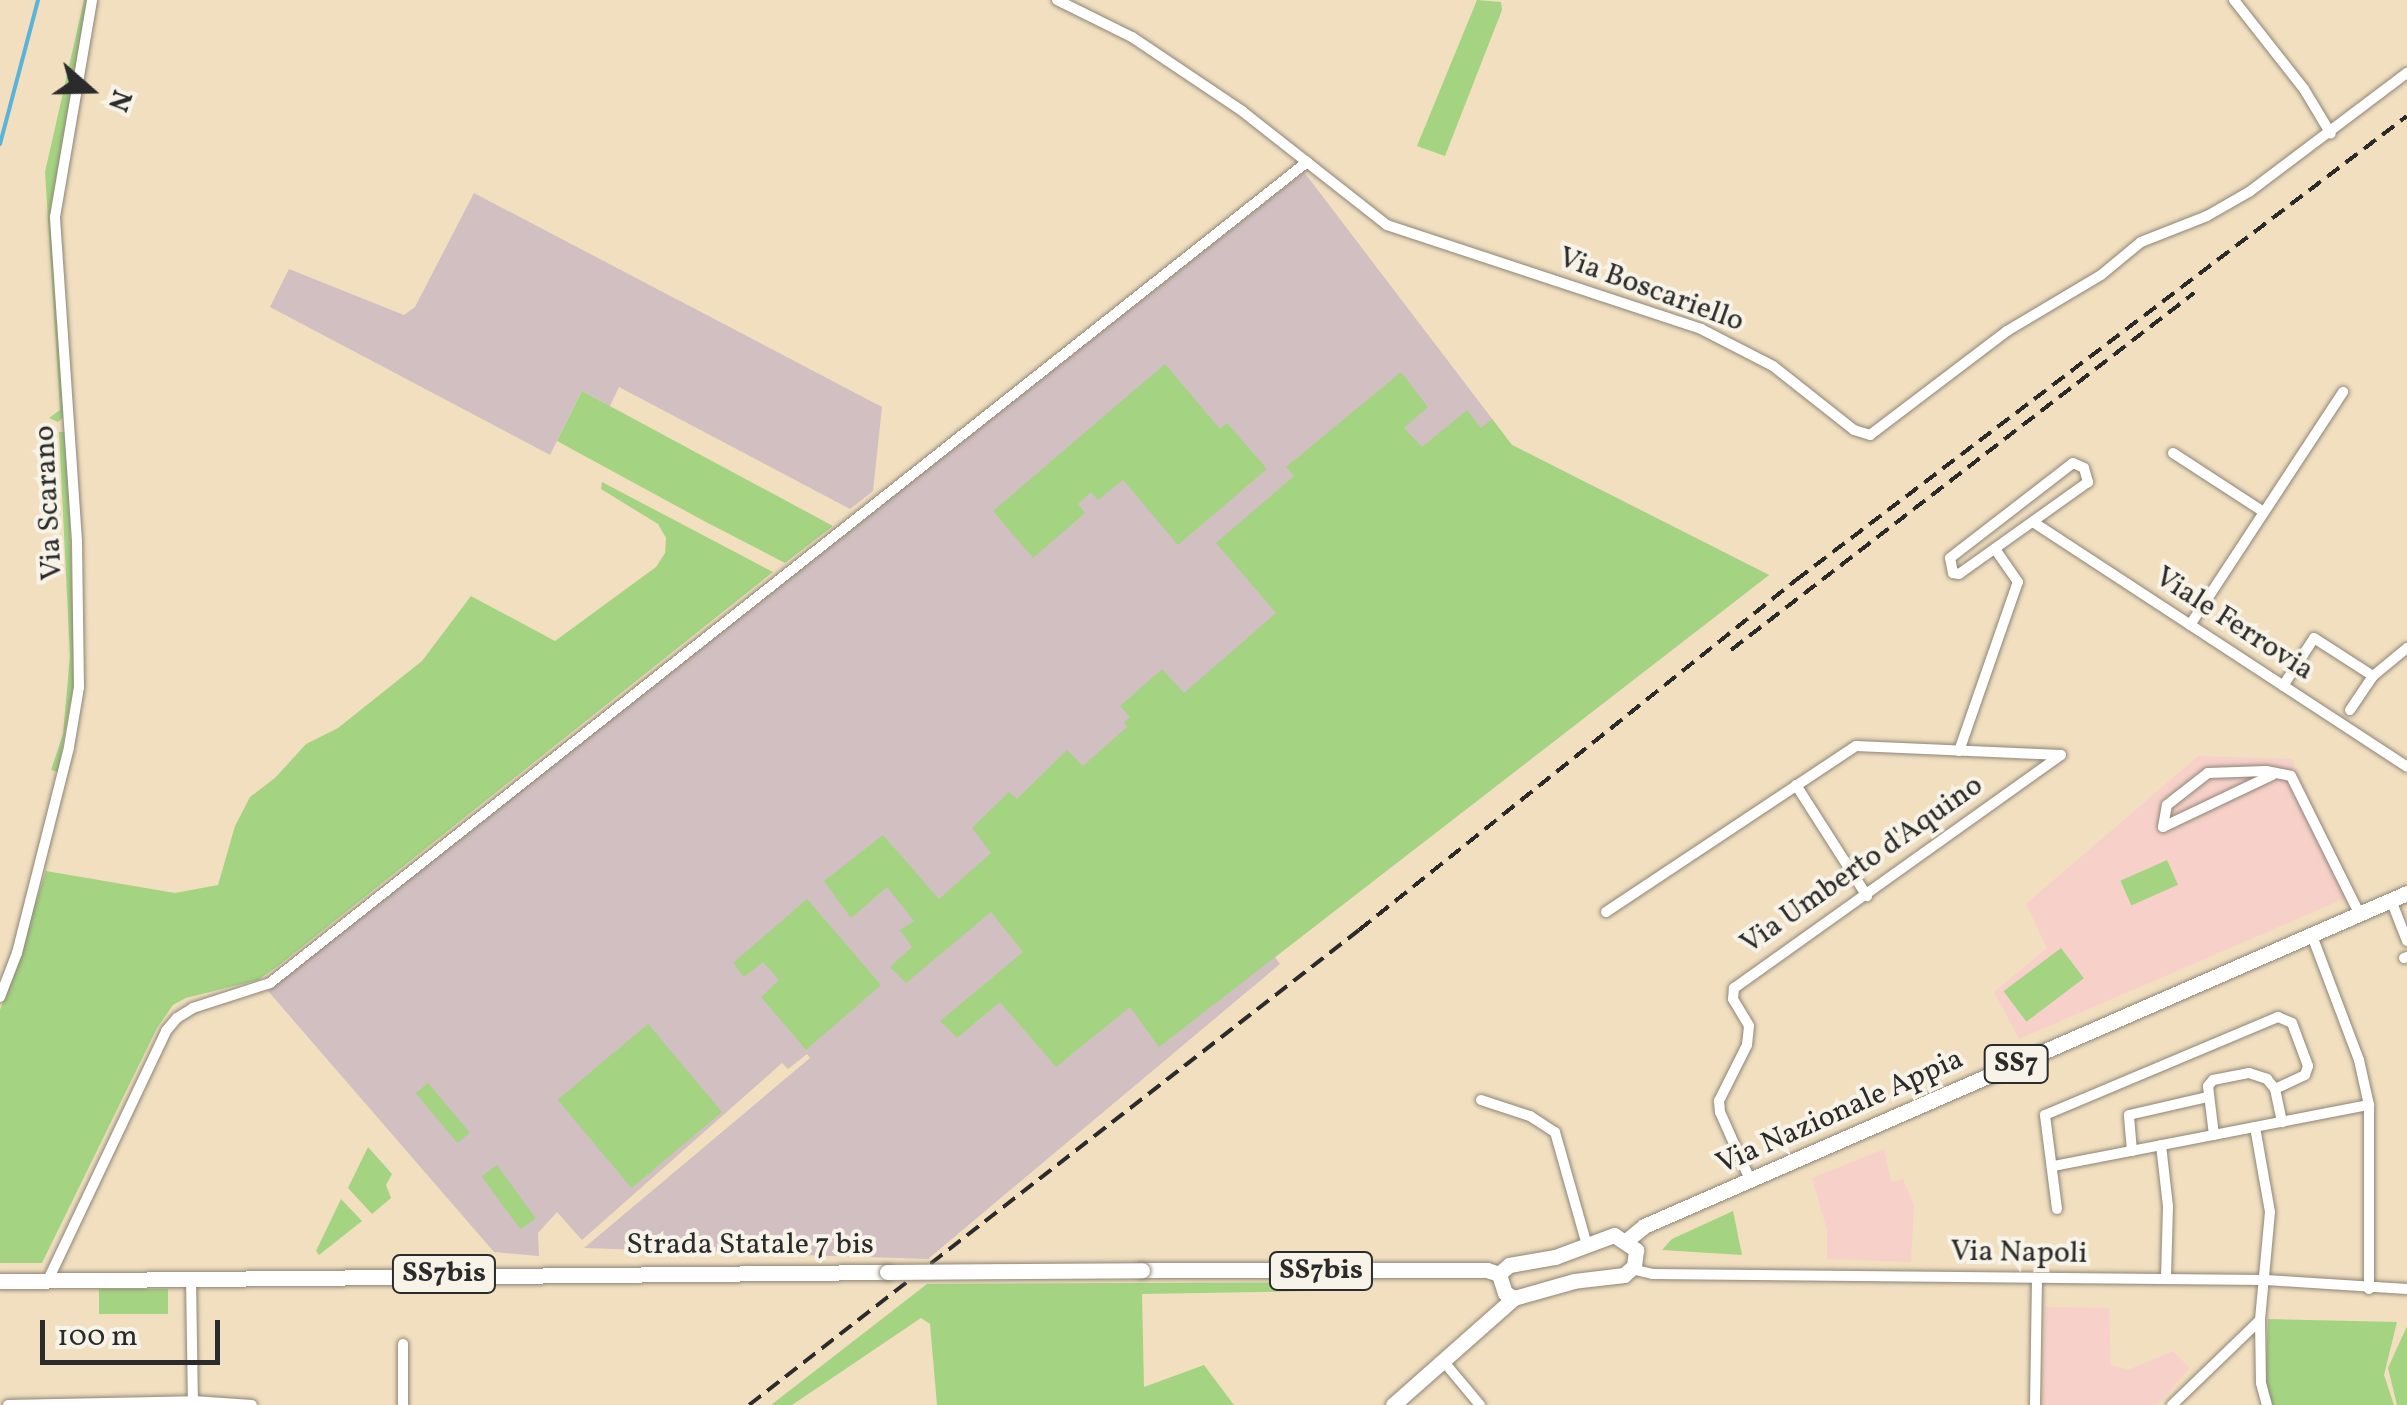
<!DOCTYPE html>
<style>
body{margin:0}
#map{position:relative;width:2407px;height:1405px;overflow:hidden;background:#f1dfc0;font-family:Vollkorn,serif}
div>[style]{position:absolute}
.built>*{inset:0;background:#f7d1c9}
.industrial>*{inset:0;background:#d2bfc1}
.green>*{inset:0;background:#a4d482;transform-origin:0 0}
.stream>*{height:4px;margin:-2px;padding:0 2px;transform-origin:2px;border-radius:2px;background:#5bb4d8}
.roads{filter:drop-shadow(0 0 2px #8e8576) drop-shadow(0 0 2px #8e8576)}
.minor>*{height:10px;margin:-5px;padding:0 5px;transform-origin:5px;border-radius:5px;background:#fff}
.primary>*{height:15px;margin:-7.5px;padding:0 7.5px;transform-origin:7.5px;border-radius:7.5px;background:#fff}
.rail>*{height:4px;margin-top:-2px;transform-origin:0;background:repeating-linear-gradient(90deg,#2b2b2b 0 15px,transparent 0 23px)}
.bridges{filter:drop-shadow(0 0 2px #8e8576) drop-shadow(0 0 2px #8e8576)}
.primary-bridge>*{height:15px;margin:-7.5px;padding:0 7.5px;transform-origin:7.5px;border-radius:7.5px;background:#fff}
span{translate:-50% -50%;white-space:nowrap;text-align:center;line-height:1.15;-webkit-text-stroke:8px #f7f3e8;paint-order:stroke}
.shield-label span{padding:2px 8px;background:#f7f3e8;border:2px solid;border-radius:8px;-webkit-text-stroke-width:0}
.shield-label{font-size:28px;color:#2b2b2b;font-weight:700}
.street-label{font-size:30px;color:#2b2b2b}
.north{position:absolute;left:40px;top:40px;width:100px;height:100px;-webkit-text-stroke:8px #f7f3e8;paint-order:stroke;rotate:110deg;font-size:28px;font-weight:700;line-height:40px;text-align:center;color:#2b2b2b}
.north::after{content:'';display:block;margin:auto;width:35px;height:45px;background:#2b2b2b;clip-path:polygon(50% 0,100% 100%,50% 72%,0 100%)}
.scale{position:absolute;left:40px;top:1320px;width:180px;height:45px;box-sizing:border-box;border:5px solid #2b2b2b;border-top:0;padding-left:12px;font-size:30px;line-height:35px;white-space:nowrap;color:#2b2b2b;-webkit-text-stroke:8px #f7f3e8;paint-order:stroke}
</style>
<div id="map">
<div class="built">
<div style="clip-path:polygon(2198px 756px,2292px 759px,2355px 894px,2019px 1039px,1994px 992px,2047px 948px,2026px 904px)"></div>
<div style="clip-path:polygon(1884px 1149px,1891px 1182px,1903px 1179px,1914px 1205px,1911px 1262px,1827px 1259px,1827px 1230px,1812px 1178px)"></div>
<div style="clip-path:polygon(2045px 1307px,2109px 1308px,2111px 1365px,2128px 1370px,2173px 1351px,2190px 1368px,2157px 1405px,2043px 1405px)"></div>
</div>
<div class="industrial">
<div style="clip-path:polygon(1304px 172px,1512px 445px,1769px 575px,1275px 957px,1280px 964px,928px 1259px,584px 1248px,810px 1058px,807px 1054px,788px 1069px,782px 1063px,582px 1240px,557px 1212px,538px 1233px,539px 1256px,494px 1252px,268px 991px)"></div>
<div style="clip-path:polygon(474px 193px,882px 407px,873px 491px,850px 509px,619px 387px,610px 406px,582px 391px,550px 455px,270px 307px,289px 269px,404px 315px,415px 307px)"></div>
</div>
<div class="green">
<div style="clip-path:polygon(84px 0,88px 0,51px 207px,66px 415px,58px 422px,49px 418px,60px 410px,45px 172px)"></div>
<div style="clip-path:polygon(1477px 0,1501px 2px,1502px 10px,1445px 156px,1417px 146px)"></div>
<div style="clip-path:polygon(1165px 364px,1220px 429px,1227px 423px,1267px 469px,1178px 545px,1123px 480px,1098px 500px,1091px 492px,1078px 504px,1085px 513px,1033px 558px,993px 511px)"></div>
<div style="clip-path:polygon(1401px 372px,1428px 407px,1404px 428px,1422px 447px,1467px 410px,1481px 428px,1492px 419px,1512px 445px,1769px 575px,1159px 1047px,1130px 1007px,1056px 1067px,1000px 1002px,957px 1038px,940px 1021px,1023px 952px,991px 912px,906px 983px,890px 967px,912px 947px,900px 930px,914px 921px,887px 887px,851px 918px,824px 881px,883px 835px,939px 899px,991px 853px,972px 828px,1009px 792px,1017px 799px,1067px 750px,1083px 766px,1127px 727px,1124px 722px,1130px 717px,1120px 706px,1162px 669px,1184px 693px,1276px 613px,1216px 543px,1294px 476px,1286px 467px)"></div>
<div style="clip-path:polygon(582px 391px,833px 526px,785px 563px,704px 521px,557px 441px)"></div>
<div style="clip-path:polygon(59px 432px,67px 432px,75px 677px,58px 772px,51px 770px,63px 734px,70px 656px)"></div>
<div style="clip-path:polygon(602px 482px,773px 572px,278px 966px,258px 980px,186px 998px,173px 1005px,157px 1028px,42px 1263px,0 1263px,0 1010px,46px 871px,175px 893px,218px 885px,235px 826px,250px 797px,275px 778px,306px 744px,338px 728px,422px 661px,471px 596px,555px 641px,656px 567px,665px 553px,666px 538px,658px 524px,601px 489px)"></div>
<div style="left:2167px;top:860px;width:27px;height:51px;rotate:66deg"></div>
<div style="clip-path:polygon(807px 899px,881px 985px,806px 1050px,761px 997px,779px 980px,763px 962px,744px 977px,733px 963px)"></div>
<div style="left:2061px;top:948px;width:38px;height:72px;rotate:53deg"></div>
<div style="left:648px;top:1024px;width:115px;height:118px;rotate:50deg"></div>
<div style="left:428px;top:1083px;width:65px;height:16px;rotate:50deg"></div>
<div style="clip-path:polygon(368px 1147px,392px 1174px,386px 1185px,391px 1198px,372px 1214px,348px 1188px)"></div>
<div style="left:497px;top:1165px;width:66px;height:19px;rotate:54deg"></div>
<div style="clip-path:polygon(341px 1199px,362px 1221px,319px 1255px,316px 1251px)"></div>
<div style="clip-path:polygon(1733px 1211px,1742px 1255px,1662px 1250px,1672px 1239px)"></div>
<div style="clip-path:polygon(1361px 1282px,1361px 1290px,1142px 1294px,1144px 1387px,1204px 1365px,1234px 1405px,937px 1405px,930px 1324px,921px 1318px,792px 1405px,771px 1405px,927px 1284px)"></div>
<div style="left:168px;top:1289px;width:25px;height:69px;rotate:90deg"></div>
<div style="clip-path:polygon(2268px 1319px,2397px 1322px,2384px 1375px,2394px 1405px,2269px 1405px,2265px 1394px)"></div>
<div style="clip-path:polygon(2407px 1326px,2407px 1405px,2397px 1405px,2388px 1368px)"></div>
</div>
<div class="stream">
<div style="left:0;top:144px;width:149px;rotate:-75.2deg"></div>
</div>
<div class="roads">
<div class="minor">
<div style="left:1057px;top:0;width:84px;rotate:26.3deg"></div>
<div style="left:1132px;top:37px;width:133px;rotate:33.9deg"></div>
<div style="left:1242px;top:111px;width:184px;rotate:38.2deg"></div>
<div style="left:1387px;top:225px;width:331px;rotate:18.3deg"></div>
<div style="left:1701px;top:329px;width:81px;rotate:27.2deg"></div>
<div style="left:1773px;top:366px;width:103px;rotate:38.3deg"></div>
<div style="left:1854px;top:430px;width:17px;rotate:17deg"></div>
<div style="left:1870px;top:435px;width:172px;rotate:-37.2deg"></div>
<div style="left:2007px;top:331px;width:109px;rotate:-30.8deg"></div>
<div style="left:2101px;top:275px;width:52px;rotate:-39.5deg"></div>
<div style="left:2141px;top:242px;width:71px;rotate:-21.5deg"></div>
<div style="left:2207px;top:216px;width:48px;rotate:-29.7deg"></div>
<div style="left:2249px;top:192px;width:198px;rotate:-37deg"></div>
<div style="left:2234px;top:0;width:113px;rotate:51.8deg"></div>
<div style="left:2304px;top:89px;width:52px;rotate:59deg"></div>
<div style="left:2173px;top:453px;width:108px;rotate:33deg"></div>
<div style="left:2073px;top:463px;width:12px;rotate:24deg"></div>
<div style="left:2084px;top:468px;width:15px;rotate:74deg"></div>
<div style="left:2088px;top:482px;width:158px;rotate:144.5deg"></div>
<div style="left:1959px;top:574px;width:6px;rotate:-171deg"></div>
<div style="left:1953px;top:573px;width:15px;rotate:-101deg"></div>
<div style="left:1950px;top:558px;width:155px;rotate:-37.7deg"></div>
<div style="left:2033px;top:522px;width:447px;rotate:33.2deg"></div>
<div style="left:2190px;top:625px;width:279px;rotate:-56.7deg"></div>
<div style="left:2283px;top:686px;width:57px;rotate:-57.1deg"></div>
<div style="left:2314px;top:638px;width:70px;rotate:32.8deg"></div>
<div style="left:2350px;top:710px;width:41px;rotate:-55.9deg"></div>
<div style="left:2373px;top:676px;width:44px;rotate:-39.5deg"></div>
<div style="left:1959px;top:751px;width:179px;rotate:-70.8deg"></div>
<div style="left:2018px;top:582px;width:40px;rotate:-124.9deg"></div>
<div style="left:1796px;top:785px;width:132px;rotate:57.4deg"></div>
<div style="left:2163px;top:827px;width:22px;rotate:-80deg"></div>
<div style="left:2167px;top:805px;width:52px;rotate:-38deg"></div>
<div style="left:2208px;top:773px;width:58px;rotate:-2deg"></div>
<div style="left:2266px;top:771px;width:25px;rotate:11deg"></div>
<div style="left:2291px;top:776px;width:153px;rotate:63.6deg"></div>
<div style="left:2163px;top:827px;width:121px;rotate:-25.5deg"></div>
<div style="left:2391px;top:900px;width:44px;rotate:68.7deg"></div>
<div style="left:1606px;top:912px;width:300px;rotate:-33.6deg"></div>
<div style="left:1856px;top:746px;width:205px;rotate:2.5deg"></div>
<div style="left:2061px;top:755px;width:402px;rotate:144.5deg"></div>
<div style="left:1734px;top:988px;width:11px;rotate:95deg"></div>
<div style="left:1733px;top:999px;width:31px;rotate:59deg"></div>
<div style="left:1749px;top:1026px;width:19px;rotate:96deg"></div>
<div style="left:1747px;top:1045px;width:63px;rotate:116.6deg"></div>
<div style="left:1719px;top:1101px;width:11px;rotate:85deg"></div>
<div style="left:1720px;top:1112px;width:77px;rotate:66.1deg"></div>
<div style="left:2311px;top:933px;width:136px;rotate:69.3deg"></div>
<div style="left:2359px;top:1060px;width:46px;rotate:77.5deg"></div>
<div style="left:2369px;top:1105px;width:184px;rotate:90deg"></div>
<div style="left:2404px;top:958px;width:3px;rotate:-18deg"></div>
<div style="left:0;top:997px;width:47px;rotate:-68.9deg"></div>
<div style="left:17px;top:953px;width:212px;rotate:-75.8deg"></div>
<div style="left:69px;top:747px;width:61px;rotate:-80.5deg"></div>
<div style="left:79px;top:687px;width:146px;rotate:-90.8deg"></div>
<div style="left:77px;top:541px;width:325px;rotate:-93.9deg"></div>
<div style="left:55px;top:217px;width:220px;rotate:-80.3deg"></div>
<div style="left:1481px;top:1100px;width:52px;rotate:18.1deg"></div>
<div style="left:1530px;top:1116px;width:30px;rotate:33deg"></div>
<div style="left:1555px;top:1132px;width:117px;rotate:74.2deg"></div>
<div style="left:2255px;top:1127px;width:86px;rotate:80deg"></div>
<div style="left:2270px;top:1212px;width:108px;rotate:95.3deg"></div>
<div style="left:2260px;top:1320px;width:63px;rotate:89.1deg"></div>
<div style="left:2261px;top:1383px;width:23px;rotate:75deg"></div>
<div style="left:2214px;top:1135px;width:49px;rotate:-97deg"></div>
<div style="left:2208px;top:1086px;width:8px;rotate:-50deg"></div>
<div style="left:2213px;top:1080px;width:37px;rotate:-11deg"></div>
<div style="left:2249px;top:1073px;width:19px;rotate:18deg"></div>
<div style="left:2267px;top:1079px;width:13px;rotate:51deg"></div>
<div style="left:2275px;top:1089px;width:34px;rotate:78deg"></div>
<div style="left:2161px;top:1145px;width:61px;rotate:83.5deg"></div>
<div style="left:2168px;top:1206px;width:73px;rotate:91.6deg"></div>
<div style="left:2132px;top:1151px;width:36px;rotate:-95deg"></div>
<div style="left:2129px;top:1115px;width:80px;rotate:-13deg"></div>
<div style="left:2054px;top:1166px;width:321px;rotate:-11deg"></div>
<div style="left:2057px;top:1209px;width:95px;rotate:-97.3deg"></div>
<div style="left:2045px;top:1115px;width:253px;rotate:-22.8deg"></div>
<div style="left:2278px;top:1017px;width:15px;rotate:23deg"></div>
<div style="left:2292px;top:1023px;width:46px;rotate:69.6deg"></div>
<div style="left:2308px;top:1066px;width:9px;rotate:108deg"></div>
<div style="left:2305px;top:1075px;width:33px;rotate:155deg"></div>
<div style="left:1631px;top:1269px;width:22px;rotate:13deg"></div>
<div style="left:1652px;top:1274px;width:614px;rotate:0.56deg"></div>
<div style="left:2266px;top:1280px;width:141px;rotate:3.7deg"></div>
<div style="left:191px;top:1279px;width:126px;rotate:89.1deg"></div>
<div style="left:48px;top:1280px;width:276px;rotate:-64.6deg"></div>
<div style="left:166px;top:1031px;width:17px;rotate:-50deg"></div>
<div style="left:177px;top:1018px;width:19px;rotate:-32deg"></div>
<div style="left:193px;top:1008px;width:81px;rotate:-18deg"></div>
<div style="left:270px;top:983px;width:1323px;rotate:-38.37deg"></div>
<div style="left:403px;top:1344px;width:61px;rotate:90deg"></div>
<div style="left:1444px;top:1362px;width:56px;rotate:50.1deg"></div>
<div style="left:8px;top:1405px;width:185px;rotate:-1.2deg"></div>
<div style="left:193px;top:1401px;width:59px;rotate:3.9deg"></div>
<div style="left:2035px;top:1405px;width:127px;rotate:-89.1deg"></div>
<div style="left:2172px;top:1405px;width:122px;rotate:-44deg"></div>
</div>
<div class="primary">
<div style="left:1614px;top:1235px;width:27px;rotate:34deg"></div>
<div style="left:1636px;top:1250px;width:16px;rotate:97deg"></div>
<div style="left:1634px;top:1266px;width:13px;rotate:138deg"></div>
<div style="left:1624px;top:1275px;width:50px;rotate:173.2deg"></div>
<div style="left:1574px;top:1281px;width:62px;rotate:164.2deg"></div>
<div style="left:1514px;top:1298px;width:10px;rotate:-151deg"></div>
<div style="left:1505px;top:1293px;width:20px;rotate:-108deg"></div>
<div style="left:1499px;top:1274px;width:13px;rotate:-42deg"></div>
<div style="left:1509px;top:1265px;width:47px;rotate:-9.9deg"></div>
<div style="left:1555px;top:1257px;width:63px;rotate:-20.4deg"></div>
<div style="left:1627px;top:1240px;width:22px;rotate:-39deg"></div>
<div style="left:1644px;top:1226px;width:833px;rotate:-23.58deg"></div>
<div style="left:1142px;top:1270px;width:345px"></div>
<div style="left:1487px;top:1270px;width:13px;rotate:18deg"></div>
<div style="left:0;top:1281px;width:887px;rotate:-0.58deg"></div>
<div style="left:1393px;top:1405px;width:162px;rotate:-41.5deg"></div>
</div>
</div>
<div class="rail">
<div style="left:1731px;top:650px;width:585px;rotate:-37.63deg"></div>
<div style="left:749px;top:1405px;width:773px;rotate:-37.91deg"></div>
<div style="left:1359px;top:930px;width:560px;rotate:-38.69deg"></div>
<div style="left:1796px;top:580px;width:767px;rotate:-37.21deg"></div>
</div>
<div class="bridges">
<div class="primary-bridge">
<div style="left:887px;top:1272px;width:255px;rotate:-0.4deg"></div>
</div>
</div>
<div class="shield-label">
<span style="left:2016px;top:1064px">SS7</span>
<span style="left:1321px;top:1271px">SS7bis</span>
<span style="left:444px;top:1274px">SS7bis</span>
</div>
<div class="street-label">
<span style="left:1651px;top:290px;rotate:20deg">Via Boscariello</span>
<span style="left:49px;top:503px;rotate:-93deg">Via Scarano</span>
<span style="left:2234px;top:624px;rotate:33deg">Viale Ferrovia</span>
<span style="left:1862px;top:865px;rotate:-35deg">Via Umberto d'Aquino</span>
<span style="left:1840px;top:1112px;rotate:-24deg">Via Nazionale Appia</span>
<span style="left:750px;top:1245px">Strada Statale 7 bis</span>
<span style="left:2019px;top:1253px;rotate:1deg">Via Napoli</span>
</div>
<div class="north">N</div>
<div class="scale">100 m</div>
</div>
